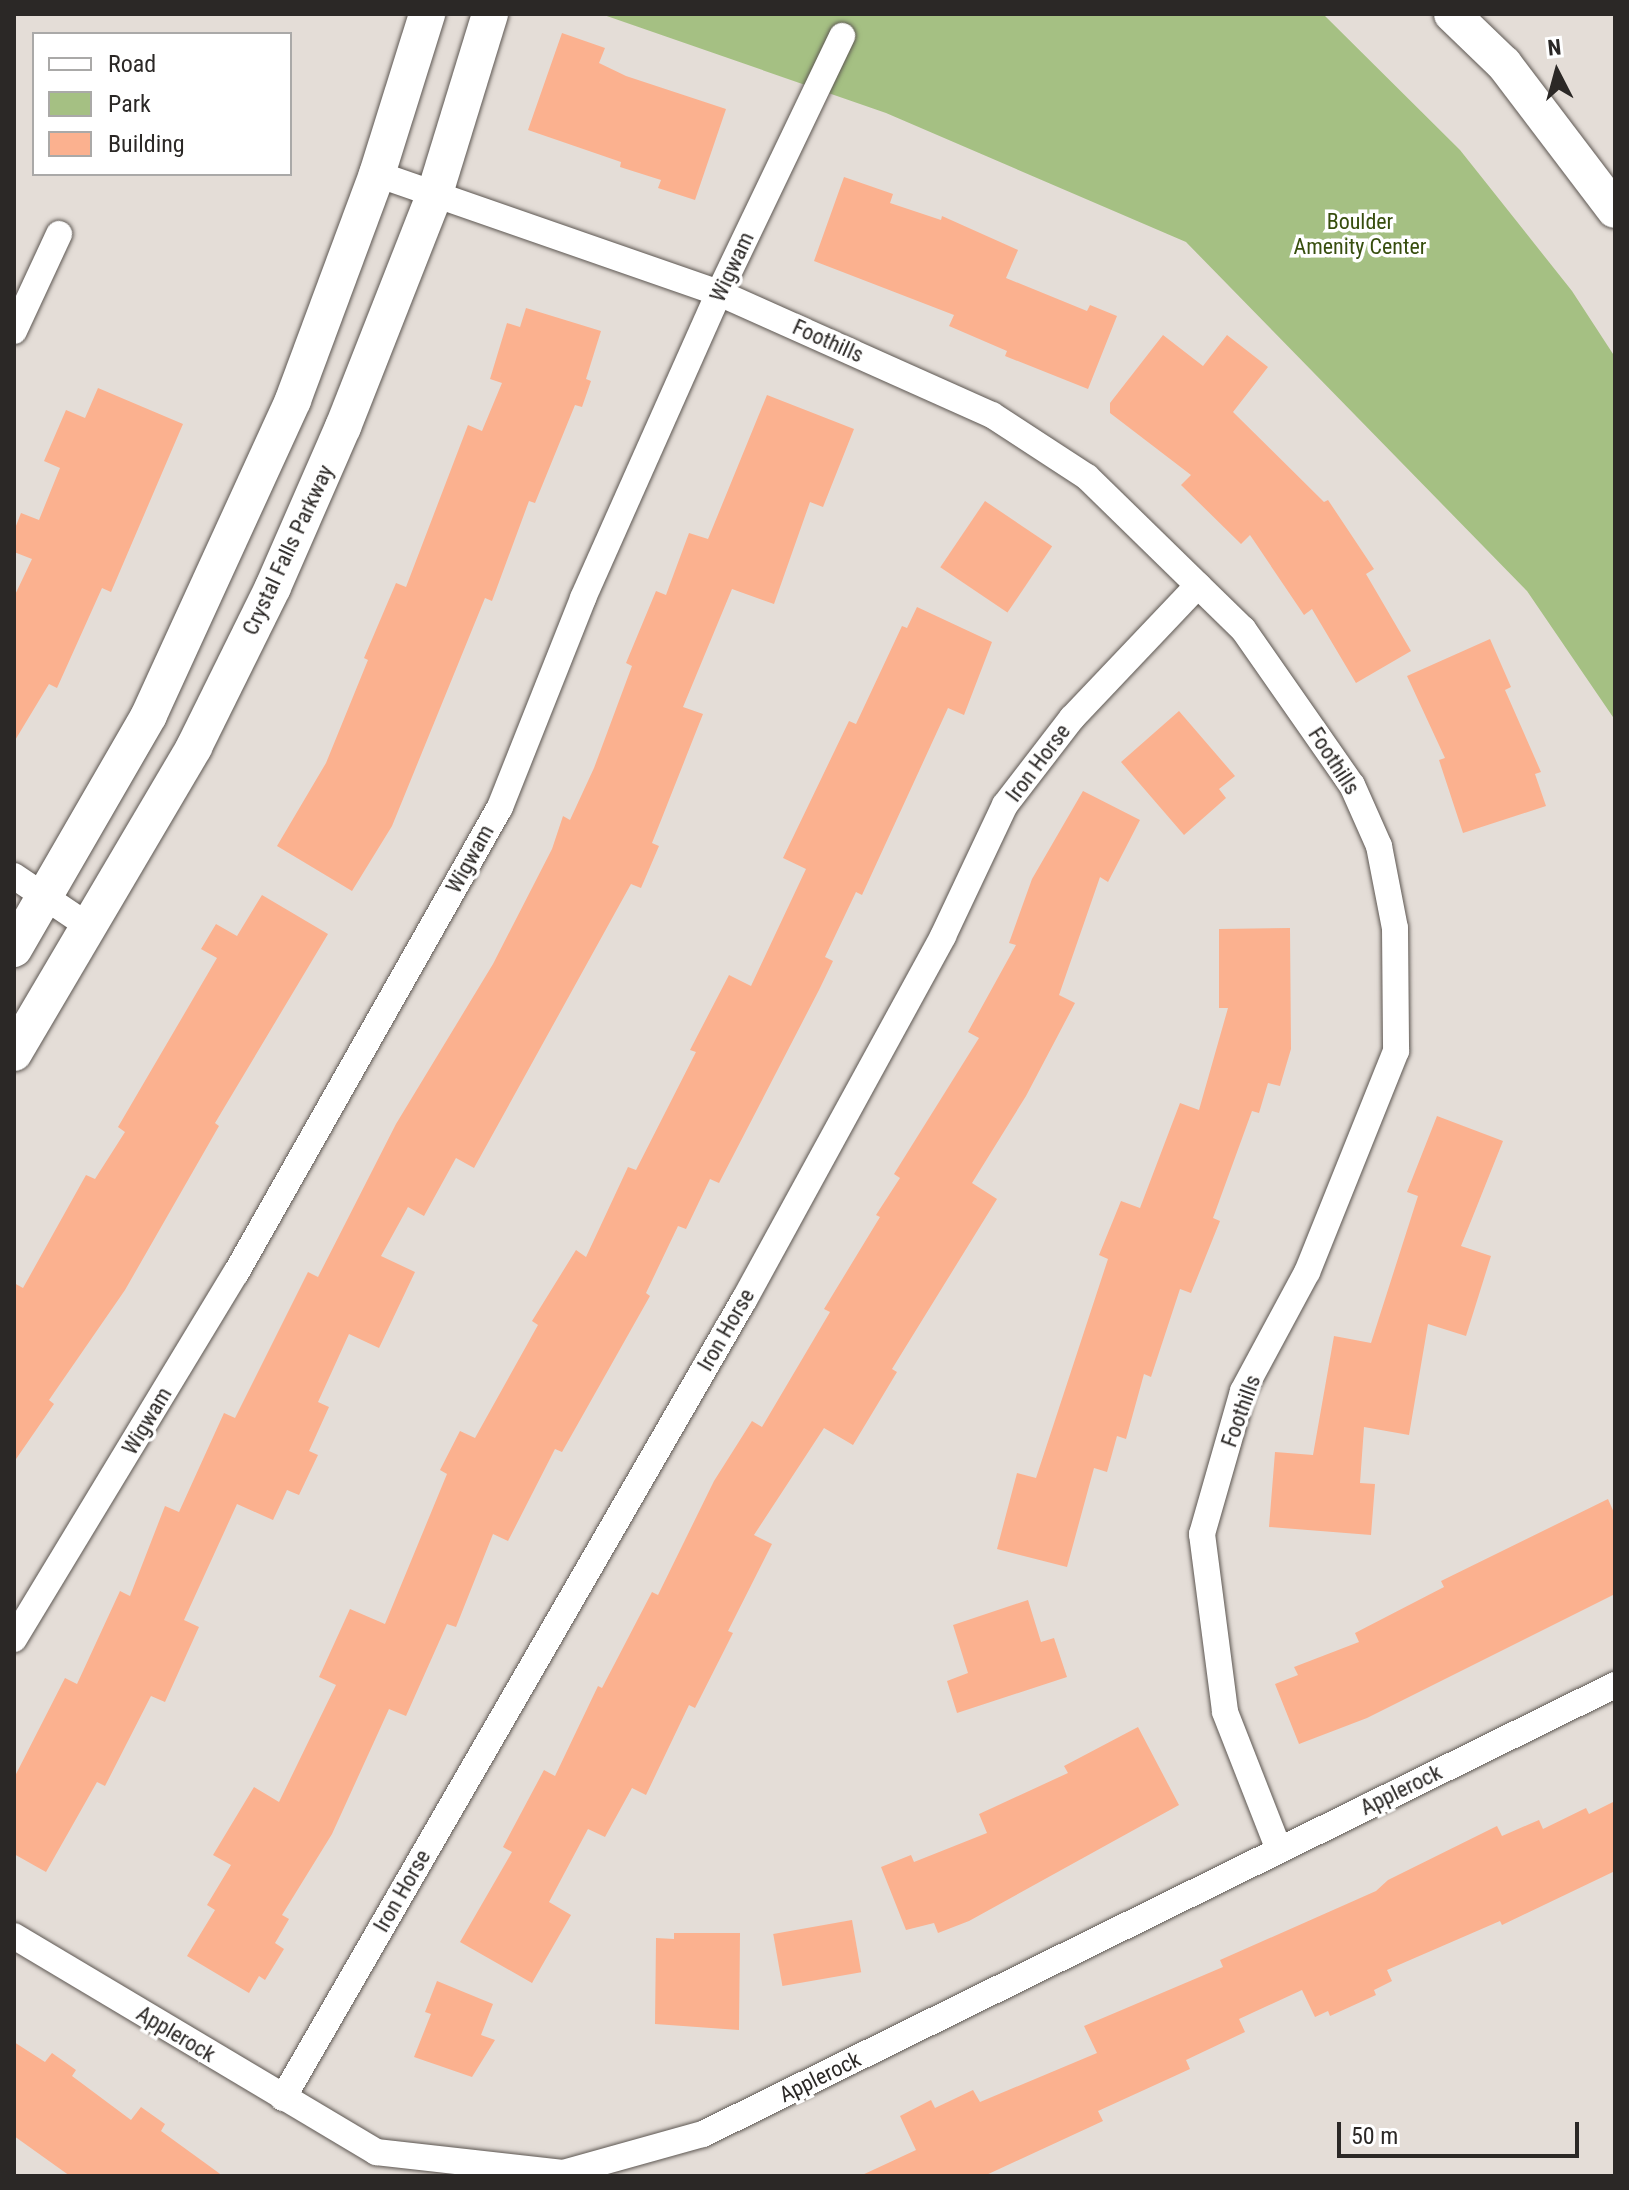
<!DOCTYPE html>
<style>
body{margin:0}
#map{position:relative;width:1629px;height:2190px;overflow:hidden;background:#e4ddd7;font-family:"Roboto Condensed",sans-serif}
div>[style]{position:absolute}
.green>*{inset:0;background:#a5c083}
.building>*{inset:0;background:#fbb18f;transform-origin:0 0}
.roads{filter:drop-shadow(0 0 2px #5d5752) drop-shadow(0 0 2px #5d5752)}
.street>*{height:26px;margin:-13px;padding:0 13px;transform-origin:13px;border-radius:13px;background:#fff}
.secondary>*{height:36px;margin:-18px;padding:0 18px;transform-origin:18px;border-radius:18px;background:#fff}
span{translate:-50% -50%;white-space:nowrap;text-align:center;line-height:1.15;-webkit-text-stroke:7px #fff;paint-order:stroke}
.park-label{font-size:22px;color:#374e0e}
.street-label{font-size:22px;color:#2b2826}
.frame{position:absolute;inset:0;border:16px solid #2b2826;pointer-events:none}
.legend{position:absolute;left:32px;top:32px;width:260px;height:144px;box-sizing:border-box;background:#fff;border:2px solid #aaa9a8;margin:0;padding:10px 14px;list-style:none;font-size:24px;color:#2b2826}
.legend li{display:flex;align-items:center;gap:16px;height:40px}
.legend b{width:40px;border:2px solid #aaa9a8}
.north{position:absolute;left:1517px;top:32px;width:80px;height:80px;-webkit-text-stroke:6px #fff;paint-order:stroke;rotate:354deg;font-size:22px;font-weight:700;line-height:32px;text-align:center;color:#2b2826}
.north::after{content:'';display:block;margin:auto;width:28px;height:36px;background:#2b2826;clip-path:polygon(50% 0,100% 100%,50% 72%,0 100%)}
.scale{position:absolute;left:1337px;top:2122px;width:242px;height:36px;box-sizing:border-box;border:4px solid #2b2826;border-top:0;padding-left:10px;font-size:24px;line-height:28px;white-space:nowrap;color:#2b2826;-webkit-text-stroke:6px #fff;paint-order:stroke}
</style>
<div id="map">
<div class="green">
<div style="clip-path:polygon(601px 14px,1323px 14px,1460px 150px,1572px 291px,1615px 357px,1615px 720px,1527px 591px,1186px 242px,886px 113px)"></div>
</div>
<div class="building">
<div style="clip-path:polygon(562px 33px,605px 48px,599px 63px,626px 76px,726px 109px,695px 200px,658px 188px,661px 180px,620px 167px,621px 162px,528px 130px)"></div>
<div style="clip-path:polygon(844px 177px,893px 194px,890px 203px,941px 220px,942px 216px,1018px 250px,1006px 278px,1087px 311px,1090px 305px,1117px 316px,1088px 389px,1005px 356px,1007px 351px,949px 326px,954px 315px,814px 261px)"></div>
<div style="clip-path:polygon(526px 308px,601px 331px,586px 379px,591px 381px,582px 407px,575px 405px,535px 503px,529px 501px,492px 601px,485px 598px,392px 826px,352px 891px,277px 846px,326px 763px,368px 660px,364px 658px,396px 583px,406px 587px,468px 425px,482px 431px,502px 383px,490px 379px,507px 323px,520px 327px)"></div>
<div style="clip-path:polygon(1163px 335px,1203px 366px,1227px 335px,1268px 367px,1233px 412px,1324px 502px,1328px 500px,1374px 569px,1366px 574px,1411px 651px,1356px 683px,1312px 609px,1304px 615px,1250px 535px,1241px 544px,1181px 485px,1191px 475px,1110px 413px,1110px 403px)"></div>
<div style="clip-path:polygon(98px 388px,183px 424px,111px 592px,102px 588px,57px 688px,49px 684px,14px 742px,14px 597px,32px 559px,14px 552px,14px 531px,21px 513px,39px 520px,60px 468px,44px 461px,66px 410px,85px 418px)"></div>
<div style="clip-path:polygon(767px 395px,854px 429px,823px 507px,810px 502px,774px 604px,732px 589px,683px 707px,703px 714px,652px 843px,659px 846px,641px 888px,631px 884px,474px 1168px,456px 1158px,424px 1216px,408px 1207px,381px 1256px,415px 1272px,379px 1348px,349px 1334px,318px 1402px,329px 1407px,309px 1451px,318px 1455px,299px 1495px,287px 1490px,273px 1520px,237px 1504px,184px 1620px,199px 1627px,165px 1702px,151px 1696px,105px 1786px,97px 1782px,46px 1872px,14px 1854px,14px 1778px,65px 1678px,77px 1684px,120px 1591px,130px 1596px,165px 1506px,179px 1512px,224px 1413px,235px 1418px,308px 1272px,318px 1277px,396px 1124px,493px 964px,552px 849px,563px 816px,570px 820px,594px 768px,632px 666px,626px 663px,656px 591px,666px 595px,689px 533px,708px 539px)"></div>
<div style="left:985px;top:501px;width:81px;height:80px;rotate:34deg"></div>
<div style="clip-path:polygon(917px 607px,992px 642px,964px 715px,948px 708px,862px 895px,856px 892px,825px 957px,833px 961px,819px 990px,719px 1183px,710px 1179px,686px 1229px,678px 1226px,646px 1293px,650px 1296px,562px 1452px,555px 1449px,508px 1541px,493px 1534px,456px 1627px,447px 1624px,406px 1716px,389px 1709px,332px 1834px,282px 1915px,289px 1919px,275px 1943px,284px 1949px,265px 1980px,259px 1976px,249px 1993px,187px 1956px,215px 1910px,207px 1905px,231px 1865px,213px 1855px,254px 1787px,279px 1802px,336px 1685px,319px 1677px,350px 1609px,385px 1624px,447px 1474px,440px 1470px,460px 1431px,475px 1438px,538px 1325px,532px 1321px,576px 1250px,586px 1257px,628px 1167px,636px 1170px,696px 1052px,690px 1050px,729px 975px,751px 986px,806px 869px,783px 858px,849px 721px,856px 724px,902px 626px,907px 628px)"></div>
<div style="clip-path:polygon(1490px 639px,1511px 687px,1505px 690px,1541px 772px,1535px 774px,1546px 806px,1463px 833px,1439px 760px,1445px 758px,1407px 676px)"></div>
<div style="clip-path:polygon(1179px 711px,1235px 776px,1219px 789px,1226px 798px,1184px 835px,1121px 762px)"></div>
<div style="clip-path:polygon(1083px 791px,1140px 820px,1108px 882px,1100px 877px,1059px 995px,1075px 1003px,1026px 1096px,972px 1183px,997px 1199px,892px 1369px,897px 1372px,853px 1445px,824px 1428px,754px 1535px,772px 1544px,728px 1631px,733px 1633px,695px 1708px,689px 1705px,646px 1795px,632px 1788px,605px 1837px,588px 1829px,549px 1902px,571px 1915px,532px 1983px,460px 1942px,512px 1852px,503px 1847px,544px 1770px,555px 1776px,598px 1686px,602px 1688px,652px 1592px,658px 1595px,714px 1481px,752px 1421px,762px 1427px,830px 1312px,824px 1309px,880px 1217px,876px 1215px,900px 1178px,894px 1174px,979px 1038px,968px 1032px,1016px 945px,1009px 943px,1032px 879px)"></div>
<div style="clip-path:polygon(262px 895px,328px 934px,215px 1123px,219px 1126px,125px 1290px,49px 1400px,54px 1404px,14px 1462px,14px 1283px,23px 1288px,86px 1175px,95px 1179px,125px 1132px,118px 1127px,217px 958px,201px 949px,216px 924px,237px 936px)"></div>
<div style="clip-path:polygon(1290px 928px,1291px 1049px,1280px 1086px,1268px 1083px,1259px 1113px,1252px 1111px,1213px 1218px,1220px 1221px,1191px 1293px,1180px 1289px,1151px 1377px,1144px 1374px,1126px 1439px,1117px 1436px,1107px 1472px,1094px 1468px,1067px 1567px,997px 1549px,1017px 1473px,1036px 1478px,1108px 1259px,1099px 1255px,1121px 1201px,1140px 1208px,1180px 1103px,1199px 1110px,1228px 1008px,1219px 1008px,1219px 929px)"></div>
<div style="clip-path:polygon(1437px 1116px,1503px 1141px,1461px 1246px,1491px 1256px,1466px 1336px,1428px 1324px,1409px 1435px,1364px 1427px,1360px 1483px,1375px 1484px,1371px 1535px,1269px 1527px,1275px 1452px,1313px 1455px,1334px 1336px,1371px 1343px,1418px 1196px,1407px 1192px)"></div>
<div style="clip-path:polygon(1608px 1499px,1615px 1515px,1615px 1594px,1367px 1718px,1299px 1744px,1275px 1684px,1298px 1675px,1294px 1667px,1359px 1642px,1355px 1633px,1444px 1587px,1441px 1581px)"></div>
<div style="clip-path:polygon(1028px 1600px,1041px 1642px,1054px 1638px,1067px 1677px,957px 1713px,947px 1681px,968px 1673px,953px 1625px)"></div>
<div style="clip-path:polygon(1138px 1727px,1179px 1805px,969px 1921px,938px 1933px,934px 1923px,906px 1930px,881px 1867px,911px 1855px,914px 1862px,987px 1833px,979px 1814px,1068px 1773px,1064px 1766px)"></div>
<div style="clip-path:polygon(1615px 1801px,1615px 1871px,1502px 1925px,1500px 1921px,1387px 1970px,1392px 1981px,1374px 1990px,1376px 1995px,1330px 2016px,1328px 2011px,1315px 2017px,1302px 1990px,1239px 2019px,1245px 2032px,1186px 2060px,1190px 2069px,1098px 2111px,1103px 2121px,984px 2176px,860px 2176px,916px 2150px,900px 2116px,931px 2100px,935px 2108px,973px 2090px,980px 2102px,1097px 2053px,1084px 2026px,1223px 1967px,1220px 1960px,1376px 1891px,1388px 1880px,1497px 1826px,1502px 1836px,1539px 1820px,1543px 1829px,1586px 1808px,1589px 1814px)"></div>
<div style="left:852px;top:1920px;width:53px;height:80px;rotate:80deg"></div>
<div style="clip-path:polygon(674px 1933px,740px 1933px,739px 2030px,655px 2024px,656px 1938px,674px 1939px)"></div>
<div style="clip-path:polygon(437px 1981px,493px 2004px,481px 2035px,495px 2040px,472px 2077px,414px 2057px,431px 2014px,425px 2012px)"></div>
<div style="clip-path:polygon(14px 2042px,45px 2062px,52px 2053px,76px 2070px,72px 2076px,131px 2120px,141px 2107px,165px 2124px,161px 2131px,223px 2176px,70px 2176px,14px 2136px)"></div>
</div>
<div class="roads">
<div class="street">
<div style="left:377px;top:174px;width:362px;rotate:19.2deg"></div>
<div style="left:719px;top:293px;width:299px;rotate:24.1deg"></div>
<div style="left:992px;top:415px;width:113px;rotate:33.1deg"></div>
<div style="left:1087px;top:477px;width:218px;rotate:44.3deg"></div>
<div style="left:1243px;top:629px;width:190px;rotate:55.1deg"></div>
<div style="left:1352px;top:785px;width:67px;rotate:66.1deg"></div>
<div style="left:1379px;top:846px;width:84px;rotate:79deg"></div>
<div style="left:1395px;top:928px;width:123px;rotate:89.5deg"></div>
<div style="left:1396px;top:1051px;width:238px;rotate:111.9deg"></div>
<div style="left:1307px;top:1272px;width:135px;rotate:118.3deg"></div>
<div style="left:1243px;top:1391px;width:149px;rotate:106deg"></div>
<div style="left:1202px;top:1534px;width:179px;rotate:82.6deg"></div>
<div style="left:1225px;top:1712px;width:148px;rotate:68.6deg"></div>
<div style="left:14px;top:331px;width:107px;rotate:-65.1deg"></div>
<div style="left:14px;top:876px;width:93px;rotate:34deg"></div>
<div style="left:14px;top:1639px;width:428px;rotate:-58.8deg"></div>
<div style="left:236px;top:1273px;width:536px;rotate:-60.47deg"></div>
<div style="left:500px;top:807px;width:225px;rotate:-68.3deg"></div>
<div style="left:583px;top:598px;width:334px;rotate:-66deg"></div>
<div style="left:719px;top:293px;width:285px;rotate:-64.4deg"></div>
<div style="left:14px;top:1936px;width:422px;rotate:30.8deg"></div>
<div style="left:376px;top:2152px;width:188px;rotate:6.4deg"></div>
<div style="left:563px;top:2173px;width:145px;rotate:-15.6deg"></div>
<div style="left:703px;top:2134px;width:1017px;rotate:-26.21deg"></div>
<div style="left:283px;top:2098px;width:922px;rotate:-59.99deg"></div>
<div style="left:744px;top:1300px;width:415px;rotate:-61.3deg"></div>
<div style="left:943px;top:936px;width:145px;rotate:-64.7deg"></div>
<div style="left:1005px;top:805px;width:110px;rotate:-52.4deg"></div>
<div style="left:1072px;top:718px;width:183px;rotate:-46.5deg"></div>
</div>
<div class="secondary">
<div style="left:1452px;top:14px;width:72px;rotate:43.9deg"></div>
<div style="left:1504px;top:64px;width:183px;rotate:52.8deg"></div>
<div style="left:14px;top:949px;width:270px;rotate:-60deg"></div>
<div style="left:149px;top:715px;width:346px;rotate:-65.4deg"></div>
<div style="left:293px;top:400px;width:241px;rotate:-69.6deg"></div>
<div style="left:377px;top:174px;width:168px;rotate:-72.6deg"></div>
<div style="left:14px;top:1053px;width:355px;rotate:-59.5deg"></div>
<div style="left:194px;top:747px;width:178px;rotate:-63.7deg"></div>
<div style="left:273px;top:587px;width:175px;rotate:-66.4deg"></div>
<div style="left:343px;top:427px;width:251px;rotate:-68.5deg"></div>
<div style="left:435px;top:193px;width:187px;rotate:-72.9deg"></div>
</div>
</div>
<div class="park-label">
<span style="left:1360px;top:234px">Boulder<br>Amenity Center</span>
</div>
<div class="street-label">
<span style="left:732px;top:267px;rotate:-65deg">Wigwam</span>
<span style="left:828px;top:341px;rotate:24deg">Foothills</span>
<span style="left:288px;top:550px;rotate:-65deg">Crystal Falls Parkway</span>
<span style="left:1334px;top:761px;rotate:57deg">Foothills</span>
<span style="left:1038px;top:763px;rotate:-53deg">Iron Horse</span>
<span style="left:470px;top:859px;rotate:-61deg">Wigwam</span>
<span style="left:726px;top:1330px;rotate:-60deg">Iron Horse</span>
<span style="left:1241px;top:1411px;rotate:-70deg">Foothills</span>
<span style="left:147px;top:1421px;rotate:-59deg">Wigwam</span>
<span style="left:1401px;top:1790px;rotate:-26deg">Applerock</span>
<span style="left:402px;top:1891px;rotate:-60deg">Iron Horse</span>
<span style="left:176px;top:2034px;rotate:31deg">Applerock</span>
<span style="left:820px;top:2077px;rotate:-26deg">Applerock</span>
</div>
<div class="frame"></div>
<ul class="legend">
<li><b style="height:10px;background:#fff"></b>Road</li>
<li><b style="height:22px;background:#a5c083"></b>Park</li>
<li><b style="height:22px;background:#fbb18f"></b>Building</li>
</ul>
<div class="north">N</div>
<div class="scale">50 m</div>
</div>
